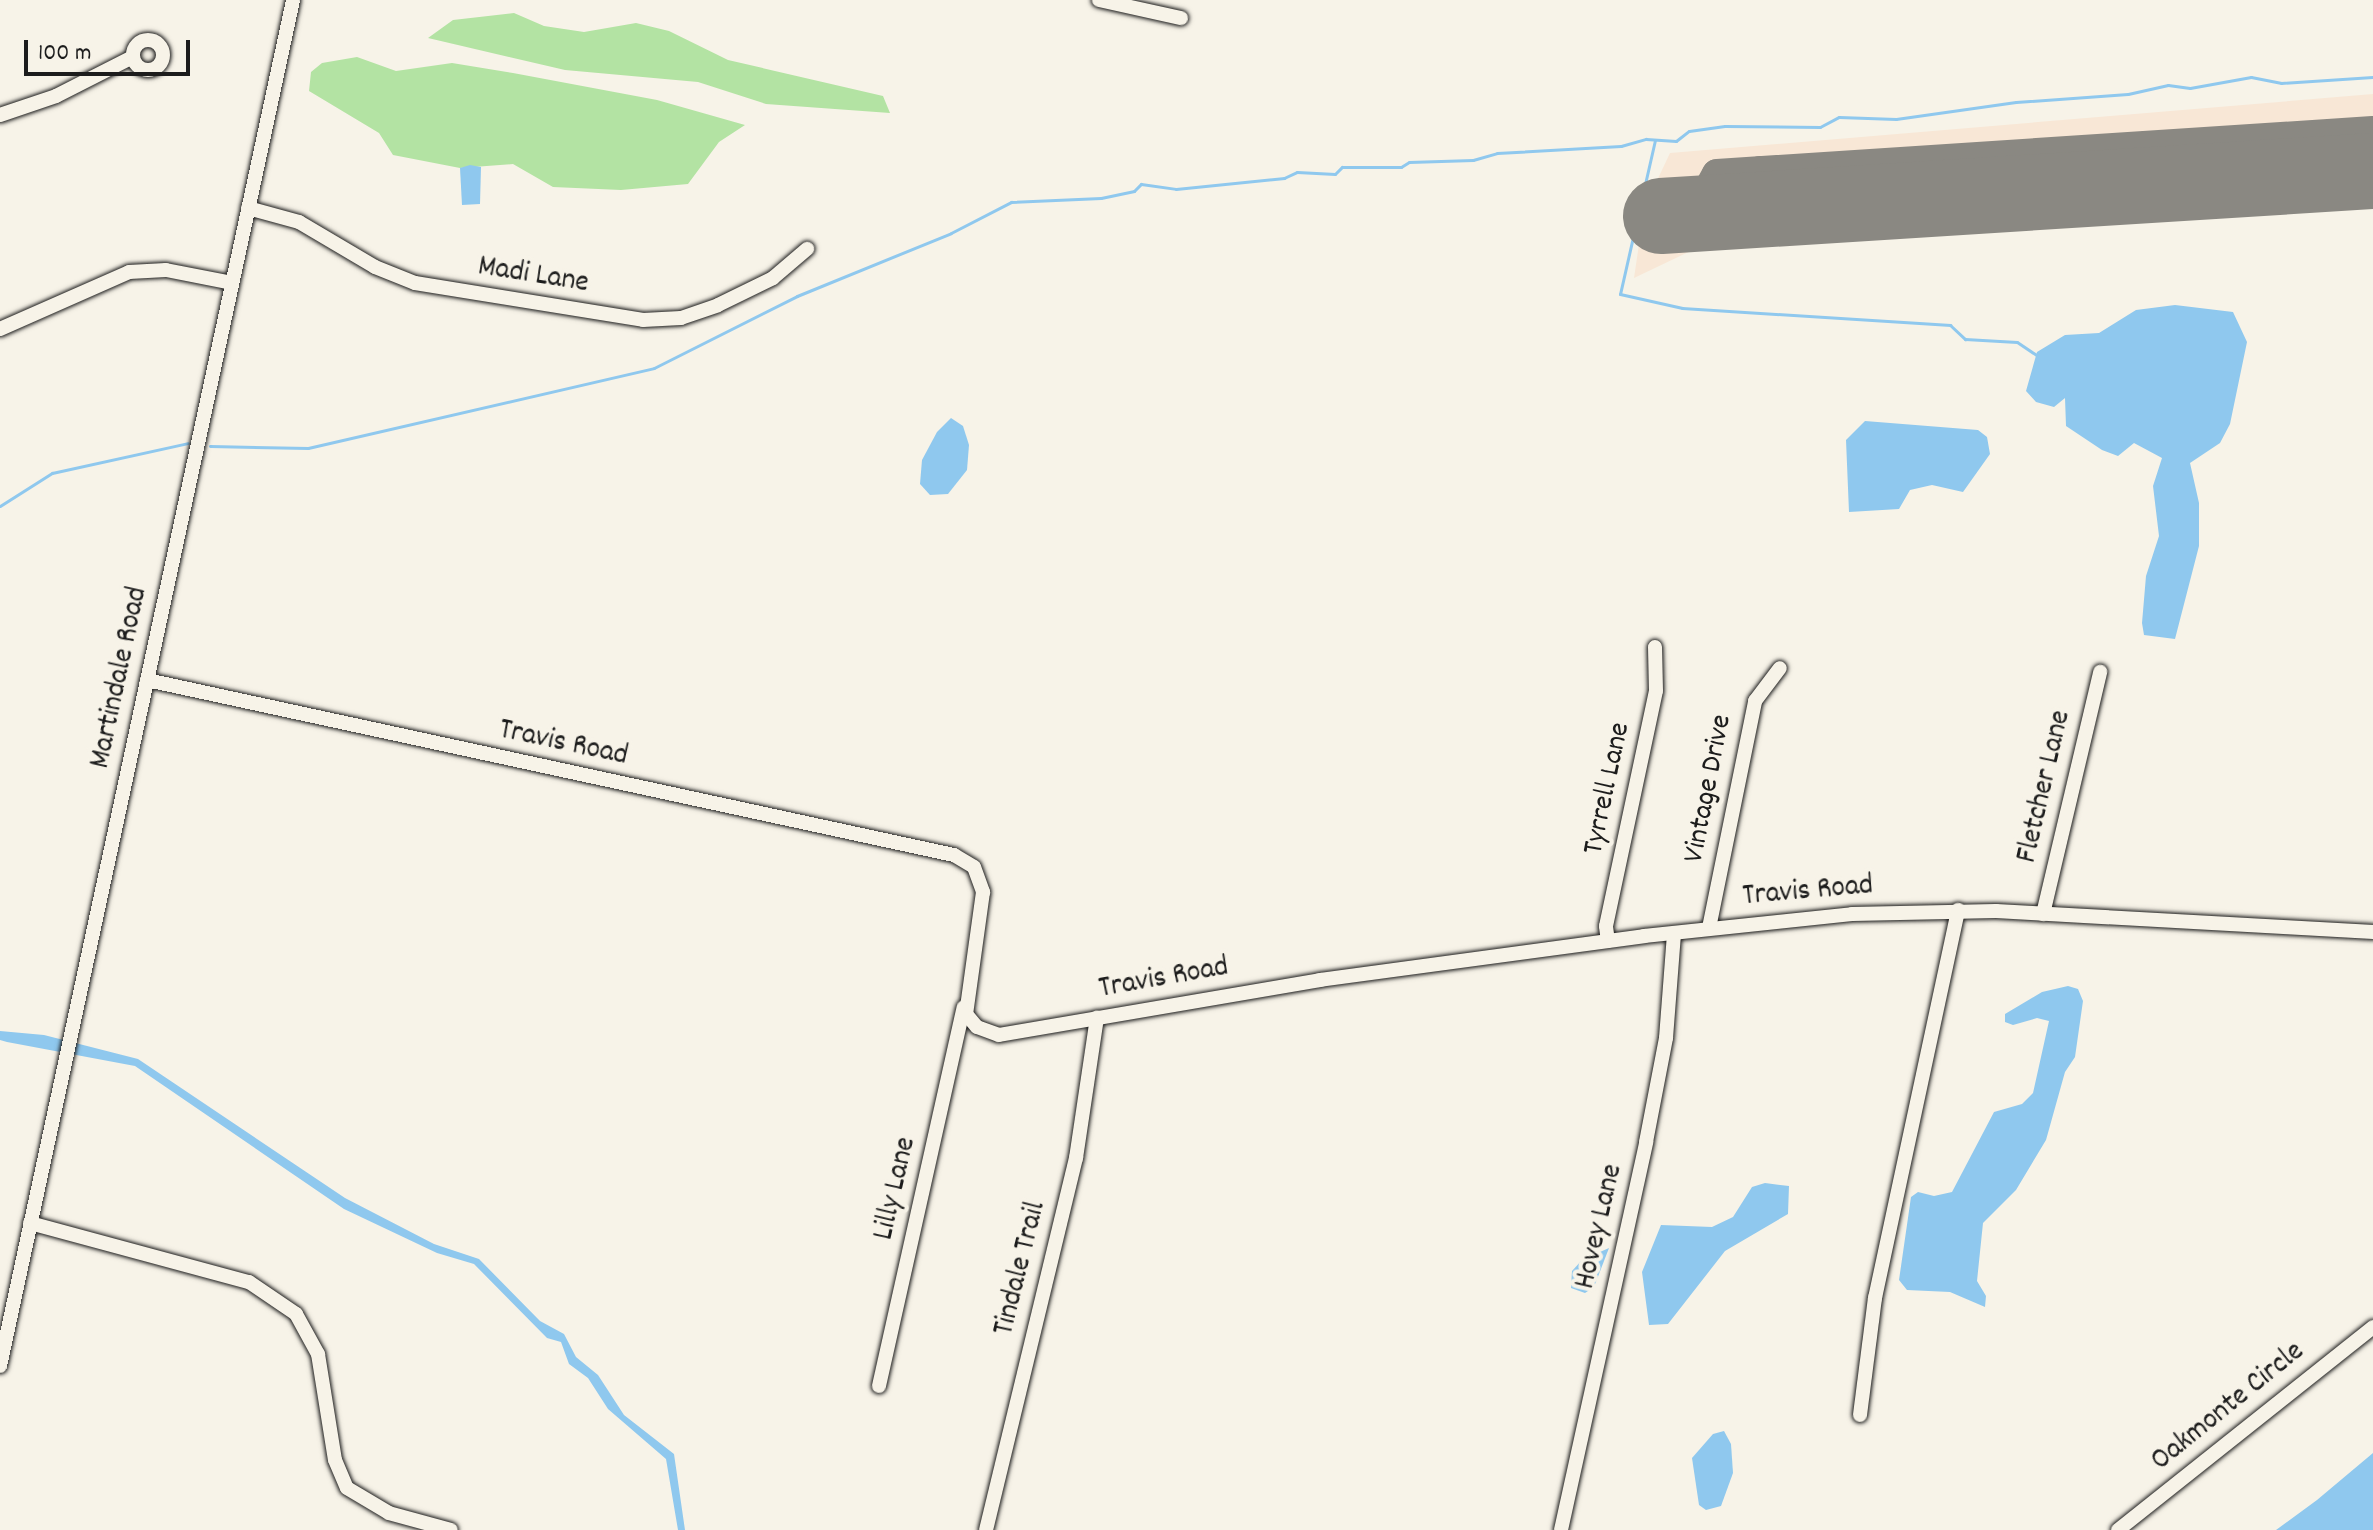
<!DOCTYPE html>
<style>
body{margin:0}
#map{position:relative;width:2373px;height:1530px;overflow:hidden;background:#f7f3e8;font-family:Dekko,sans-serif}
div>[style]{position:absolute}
.built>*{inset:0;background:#f8e7d6}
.green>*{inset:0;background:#b3e3a3}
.water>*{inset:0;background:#8fc8ee}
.stream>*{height:3px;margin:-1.5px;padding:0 1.5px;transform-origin:1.5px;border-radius:1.5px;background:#8fc8ee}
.taxiway>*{height:30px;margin:-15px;padding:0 15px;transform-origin:15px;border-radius:15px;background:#8a8882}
.runway>*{height:76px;margin:-38px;padding:0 38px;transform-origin:38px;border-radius:38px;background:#8a8882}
.roads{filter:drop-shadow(0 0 2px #1c1c1c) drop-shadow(0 0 2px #1c1c1c)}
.minor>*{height:14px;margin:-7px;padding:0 7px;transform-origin:7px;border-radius:7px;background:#f7f3e8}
.minor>.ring{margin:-7px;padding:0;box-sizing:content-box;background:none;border:14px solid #f7f3e8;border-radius:50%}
span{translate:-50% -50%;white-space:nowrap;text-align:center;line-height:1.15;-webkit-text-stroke:8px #f7f3e8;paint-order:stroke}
.street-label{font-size:30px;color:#1c1c1c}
.scale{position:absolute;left:24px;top:40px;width:166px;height:36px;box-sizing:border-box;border:4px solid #1c1c1c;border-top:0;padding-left:10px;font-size:24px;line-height:28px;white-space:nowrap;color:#1c1c1c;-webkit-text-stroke:6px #f7f3e8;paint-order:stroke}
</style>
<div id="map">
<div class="built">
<div style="clip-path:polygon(2373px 94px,2373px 201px,1699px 247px,1634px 278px,1647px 190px,1654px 187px,1670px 153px)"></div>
</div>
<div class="green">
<div style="clip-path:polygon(514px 13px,544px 26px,584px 32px,636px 23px,669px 31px,728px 60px,883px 96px,890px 113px,766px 104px,698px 82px,565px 70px,428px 38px,453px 20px)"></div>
<div style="clip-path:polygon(357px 57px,396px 71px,452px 63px,513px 73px,657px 100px,745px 125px,719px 142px,688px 184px,621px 190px,553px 187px,513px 164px,460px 168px,393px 155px,379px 133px,309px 91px,311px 72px,322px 63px)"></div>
</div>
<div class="water">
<div style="clip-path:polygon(470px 165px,481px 167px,480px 204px,462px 205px,460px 168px)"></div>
<div style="clip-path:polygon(2175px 305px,2233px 312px,2247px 342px,2230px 424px,2220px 443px,2190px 463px,2199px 503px,2199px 546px,2175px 639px,2144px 635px,2142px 623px,2146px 576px,2159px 536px,2153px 486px,2162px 458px,2134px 443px,2118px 456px,2102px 450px,2066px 426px,2065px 398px,2054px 407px,2036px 402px,2026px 391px,2037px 352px,2065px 335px,2099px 333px,2136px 310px)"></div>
<div style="clip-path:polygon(951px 418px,963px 426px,969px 445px,967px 470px,948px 494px,930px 495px,920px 484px,922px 460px,937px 432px)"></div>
<div style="clip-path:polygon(1865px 421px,1978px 430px,1987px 437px,1990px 454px,1963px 492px,1932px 485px,1910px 490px,1899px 509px,1849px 512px,1846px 440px)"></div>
<div style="clip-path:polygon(2068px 986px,2078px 989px,2083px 1001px,2075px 1057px,2065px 1072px,2046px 1140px,2016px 1190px,1983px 1223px,1977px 1281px,1986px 1296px,1985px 1307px,1950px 1292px,1907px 1290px,1899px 1280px,1911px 1197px,1918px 1192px,1934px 1196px,1952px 1192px,1994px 1112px,2022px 1104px,2033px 1093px,2049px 1021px,2037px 1018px,2013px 1025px,2005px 1022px,2005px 1014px,2042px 992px)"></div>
<div style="clip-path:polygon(0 1031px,44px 1035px,138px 1059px,345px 1198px,434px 1244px,479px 1259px,540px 1321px,564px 1334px,576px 1357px,598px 1375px,624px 1415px,674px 1454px,685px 1530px,678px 1530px,666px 1459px,608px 1409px,588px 1378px,569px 1364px,561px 1342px,547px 1338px,474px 1264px,437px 1253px,344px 1209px,135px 1066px,7px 1042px,0 1040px)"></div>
<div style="clip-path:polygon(1765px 1183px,1789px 1186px,1788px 1214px,1725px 1251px,1668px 1324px,1649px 1325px,1642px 1272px,1661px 1225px,1712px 1227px,1733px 1217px,1752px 1187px)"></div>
<div style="clip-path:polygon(1609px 1248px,1594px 1287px,1585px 1293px,1571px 1288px,1572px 1271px,1582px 1260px)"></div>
<div style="clip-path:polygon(1724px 1431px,1731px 1444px,1733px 1473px,1721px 1506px,1706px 1510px,1699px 1505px,1692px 1458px,1713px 1434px)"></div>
<div style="clip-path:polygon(2373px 1453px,2373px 1530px,2276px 1530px,2317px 1500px)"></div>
</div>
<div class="stream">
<div style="left:1655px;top:140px;width:158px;rotate:102.8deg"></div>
<div style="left:1620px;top:294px;width:64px;rotate:12.7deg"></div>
<div style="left:1682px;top:308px;width:269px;rotate:3.6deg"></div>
<div style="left:1950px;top:325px;width:21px;rotate:43deg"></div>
<div style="left:1965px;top:339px;width:52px;rotate:3.3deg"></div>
<div style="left:2017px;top:342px;width:23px;rotate:34deg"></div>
<div style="left:210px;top:446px;width:98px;rotate:1.2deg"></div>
<div style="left:308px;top:448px;width:355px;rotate:-13deg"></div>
<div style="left:654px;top:368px;width:160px;rotate:-26.7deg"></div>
<div style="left:797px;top:296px;width:166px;rotate:-22.2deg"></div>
<div style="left:951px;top:233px;width:68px;rotate:-27.3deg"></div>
<div style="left:1011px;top:202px;width:90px;rotate:-2.5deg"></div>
<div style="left:1101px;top:198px;width:34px;rotate:-12deg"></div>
<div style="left:1134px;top:191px;width:10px;rotate:-45deg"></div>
<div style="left:1141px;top:184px;width:35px;rotate:8deg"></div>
<div style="left:1176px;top:189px;width:109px;rotate:-5.8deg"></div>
<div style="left:1284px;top:178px;width:14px;rotate:-25deg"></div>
<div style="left:1297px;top:172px;width:38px;rotate:3deg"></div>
<div style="left:1335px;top:174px;width:10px;rotate:-45deg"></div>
<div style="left:1342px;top:167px;width:59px"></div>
<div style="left:1401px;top:167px;width:9px;rotate:-32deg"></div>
<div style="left:1409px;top:162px;width:64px;rotate:-1.8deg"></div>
<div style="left:1473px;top:160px;width:25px;rotate:-16deg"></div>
<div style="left:1497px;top:153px;width:124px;rotate:-3.2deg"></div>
<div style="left:1621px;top:146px;width:26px;rotate:-16deg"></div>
<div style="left:1646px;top:139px;width:30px;rotate:4deg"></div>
<div style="left:1676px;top:141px;width:16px;rotate:-38deg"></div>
<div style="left:1689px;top:131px;width:36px;rotate:-8deg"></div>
<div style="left:1725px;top:126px;width:95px;rotate:0.6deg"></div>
<div style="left:1820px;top:127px;width:21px;rotate:-28deg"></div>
<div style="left:1839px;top:117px;width:57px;rotate:2deg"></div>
<div style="left:1896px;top:119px;width:121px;rotate:-8.1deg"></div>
<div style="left:2016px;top:102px;width:112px;rotate:-4.1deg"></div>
<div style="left:2128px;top:94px;width:41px;rotate:-12.7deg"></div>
<div style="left:2168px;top:85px;width:22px;rotate:8deg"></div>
<div style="left:2190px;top:88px;width:62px;rotate:-10.2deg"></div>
<div style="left:2251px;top:77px;width:31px;rotate:11deg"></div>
<div style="left:2281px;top:83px;width:92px;rotate:-3.7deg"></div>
<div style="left:0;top:506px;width:62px;rotate:-32.4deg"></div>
<div style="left:52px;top:473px;width:139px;rotate:-12.4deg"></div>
</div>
<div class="taxiway">
<div style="left:2146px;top:146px;width:39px;rotate:89deg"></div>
<div style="left:1760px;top:171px;width:39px;rotate:87deg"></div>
<div style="left:1707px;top:213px;width:23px;rotate:-88deg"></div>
<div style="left:1708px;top:190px;width:18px;rotate:-61deg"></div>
<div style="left:1717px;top:174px;width:657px;rotate:-3.75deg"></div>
</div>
<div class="runway">
<div style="left:1661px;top:216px;width:713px;rotate:-3.62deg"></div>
</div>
<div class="roads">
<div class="minor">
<div style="left:1099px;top:0;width:84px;rotate:12.4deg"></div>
<div class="ring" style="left:133px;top:40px;width:16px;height:16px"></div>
<div style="left:0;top:115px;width:59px;rotate:-18.7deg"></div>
<div style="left:56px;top:96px;width:86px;rotate:-26.9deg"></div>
<div style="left:248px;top:208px;width:53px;rotate:15.4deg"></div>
<div style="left:299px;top:222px;width:88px;rotate:30.6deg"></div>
<div style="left:375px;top:267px;width:43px;rotate:21.8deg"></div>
<div style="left:415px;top:283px;width:231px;rotate:9.2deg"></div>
<div style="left:643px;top:320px;width:38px;rotate:-3deg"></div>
<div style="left:681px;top:318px;width:39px;rotate:-19deg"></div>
<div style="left:718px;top:305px;width:61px;rotate:-26.1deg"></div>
<div style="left:773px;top:278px;width:45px;rotate:-40.5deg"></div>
<div style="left:0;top:329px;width:141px;rotate:-23.8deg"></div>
<div style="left:129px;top:272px;width:37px;rotate:-3deg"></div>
<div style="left:166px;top:270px;width:67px;rotate:11.1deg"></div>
<div style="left:147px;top:680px;width:826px;rotate:12.24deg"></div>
<div style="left:954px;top:855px;width:23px;rotate:31deg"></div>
<div style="left:974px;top:867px;width:27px;rotate:70deg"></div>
<div style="left:983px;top:892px;width:123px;rotate:97.9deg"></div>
<div style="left:966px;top:1014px;width:17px;rotate:50deg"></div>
<div style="left:977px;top:1027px;width:23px;rotate:20deg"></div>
<div style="left:999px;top:1035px;width:326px;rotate:-9.7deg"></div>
<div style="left:1320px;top:980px;width:327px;rotate:-7.7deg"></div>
<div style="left:1644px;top:936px;width:209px;rotate:-6deg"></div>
<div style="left:1852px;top:914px;width:144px;rotate:-1.2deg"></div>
<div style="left:1996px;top:911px;width:378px;rotate:3.2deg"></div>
<div style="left:2043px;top:914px;width:249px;rotate:-76.7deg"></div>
<div style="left:1709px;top:928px;width:232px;rotate:-78.5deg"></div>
<div style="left:1755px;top:701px;width:41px;rotate:-52.9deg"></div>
<div style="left:1608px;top:941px;width:15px;rotate:-98deg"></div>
<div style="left:1606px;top:926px;width:240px;rotate:-78deg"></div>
<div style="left:1656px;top:691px;width:44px;rotate:-91.3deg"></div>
<div style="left:30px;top:1223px;width:227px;rotate:15.1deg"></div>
<div style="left:249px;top:1282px;width:57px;rotate:34.2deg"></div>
<div style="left:296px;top:1314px;width:46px;rotate:61.2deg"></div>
<div style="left:318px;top:1354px;width:107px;rotate:80.9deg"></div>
<div style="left:335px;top:1460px;width:30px;rotate:67deg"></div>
<div style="left:347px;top:1488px;width:49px;rotate:30.8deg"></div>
<div style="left:389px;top:1513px;width:64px;rotate:15.3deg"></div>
<div style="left:0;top:1366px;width:1397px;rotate:-77.89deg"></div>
<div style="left:879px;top:1386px;width:388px;rotate:-77.4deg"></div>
<div style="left:1860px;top:1415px;width:118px;rotate:-82.7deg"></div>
<div style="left:1875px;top:1298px;width:397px;rotate:-77.9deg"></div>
<div style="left:986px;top:1530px;width:383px;rotate:-76.4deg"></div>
<div style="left:1076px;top:1158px;width:142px;rotate:-81.5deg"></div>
<div style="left:1561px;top:1530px;width:397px;rotate:-77.6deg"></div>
<div style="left:1646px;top:1142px;width:106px;rotate:-79.1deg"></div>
<div style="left:1666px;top:1038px;width:105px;rotate:-85.6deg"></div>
<div style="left:2118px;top:1530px;width:326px;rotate:-38.5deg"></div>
</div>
</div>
<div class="street-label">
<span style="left:533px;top:277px;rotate:9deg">Madi Lane</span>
<span style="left:121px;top:678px;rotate:-78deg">Martindale Road</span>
<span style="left:563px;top:745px;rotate:12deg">Travis Road</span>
<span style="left:2046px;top:787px;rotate:-77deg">Fletcher Lane</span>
<span style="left:1609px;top:789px;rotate:-78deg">Tyrrell Lane</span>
<span style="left:1710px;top:789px;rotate:-79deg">Vintage Drive</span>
<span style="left:1808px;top:893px;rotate:-5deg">Travis Road</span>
<span style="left:1164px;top:980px;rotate:-10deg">Travis Road</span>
<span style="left:897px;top:1189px;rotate:-77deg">Lilly Lane</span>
<span style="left:1601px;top:1227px;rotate:-77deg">Hovey Lane</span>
<span style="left:1022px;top:1269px;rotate:-76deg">Tindale Trail</span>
<span style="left:2229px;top:1408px;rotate:-39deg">Oakmonte Circle</span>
</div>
<div class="scale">100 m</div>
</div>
